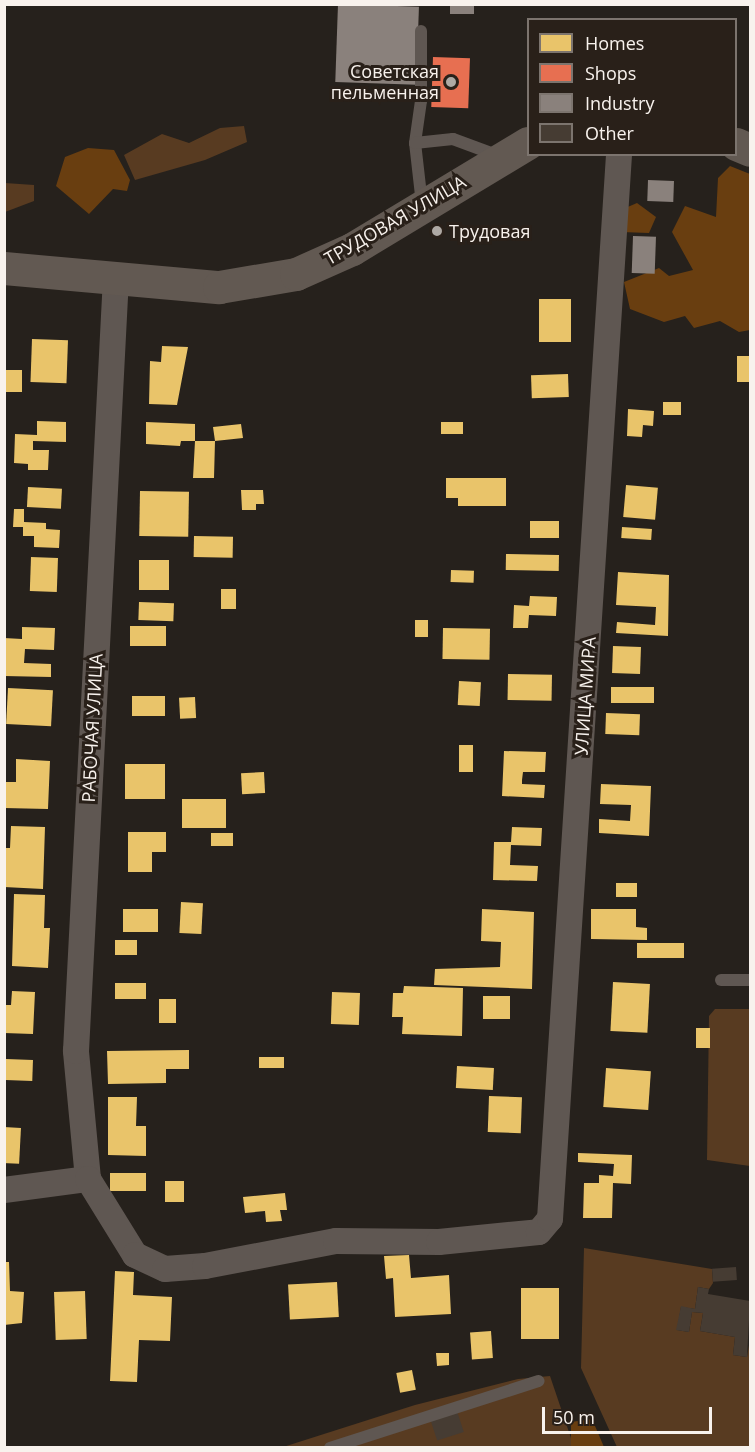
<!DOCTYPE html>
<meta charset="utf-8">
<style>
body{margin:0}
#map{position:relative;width:755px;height:1452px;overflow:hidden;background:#26211c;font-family:"Open Sans",sans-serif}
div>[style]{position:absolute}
.green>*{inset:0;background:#583b21}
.forest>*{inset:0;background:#693e10}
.homes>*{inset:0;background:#e9c46a;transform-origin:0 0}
.shops>*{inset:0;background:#e76f51;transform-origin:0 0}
.industry>*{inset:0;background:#8a817c;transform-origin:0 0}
.building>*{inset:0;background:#463c33;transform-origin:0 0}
.lane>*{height:12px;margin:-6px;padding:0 6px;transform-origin:6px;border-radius:6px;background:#5f5752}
.street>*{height:26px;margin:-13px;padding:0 13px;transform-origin:13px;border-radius:13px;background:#5f5752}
.secondary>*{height:33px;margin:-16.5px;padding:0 16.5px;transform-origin:16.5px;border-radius:16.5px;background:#625952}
.dots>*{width:16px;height:16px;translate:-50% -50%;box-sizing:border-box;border:3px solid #292019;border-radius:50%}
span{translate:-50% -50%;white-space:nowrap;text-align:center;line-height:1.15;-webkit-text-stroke:6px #292019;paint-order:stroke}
.poi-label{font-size:18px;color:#f8f2ed}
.right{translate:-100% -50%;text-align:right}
.left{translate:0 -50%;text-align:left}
.street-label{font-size:18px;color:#f8f2ed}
.frame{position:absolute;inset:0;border:6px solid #f8f2ed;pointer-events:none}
.legend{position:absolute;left:527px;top:18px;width:210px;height:138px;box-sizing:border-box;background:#292019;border:2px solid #7c746e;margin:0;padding:8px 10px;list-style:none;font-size:18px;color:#f8f2ed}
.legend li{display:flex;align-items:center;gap:12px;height:30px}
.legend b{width:30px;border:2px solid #7c746e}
.scale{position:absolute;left:542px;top:1407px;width:170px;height:27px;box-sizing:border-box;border:3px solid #f8f2ed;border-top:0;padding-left:8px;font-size:18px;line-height:21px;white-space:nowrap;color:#f8f2ed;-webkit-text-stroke:4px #292019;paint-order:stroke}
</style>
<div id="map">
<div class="green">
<div style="clip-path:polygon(244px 126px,247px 142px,205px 160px,135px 180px,124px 155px,162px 134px,189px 143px,220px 128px)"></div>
<div style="clip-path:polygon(5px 183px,34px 185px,34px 201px,5px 212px)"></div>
<div style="clip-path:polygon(715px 1009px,750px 1009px,750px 1166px,707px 1160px,709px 1016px)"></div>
<div style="clip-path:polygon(584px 1248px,712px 1269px,713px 1283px,709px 1289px,698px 1287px,695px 1309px,681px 1307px,677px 1330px,689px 1332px,692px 1312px,703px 1313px,700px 1331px,735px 1337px,733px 1355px,747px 1357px,750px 1339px,750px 1447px,617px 1447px,581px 1368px)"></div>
<div style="clip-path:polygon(550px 1376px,574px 1447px,280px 1448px,415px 1405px,518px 1379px)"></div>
</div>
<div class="forest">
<div style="clip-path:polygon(88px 148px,114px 150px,130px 180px,127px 191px,113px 189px,89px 214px,56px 186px,65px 157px)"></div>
<div style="clip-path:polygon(730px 166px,750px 174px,750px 330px,739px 332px,720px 321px,694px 328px,685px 316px,664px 322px,630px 309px,624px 282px,659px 268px,669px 276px,693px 270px,672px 232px,685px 206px,716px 217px,718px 178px)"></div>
<div style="clip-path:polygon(637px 203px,656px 217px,649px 233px,621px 232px,623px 209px)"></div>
<div style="clip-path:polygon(592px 1419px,604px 1447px,571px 1447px,571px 1422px)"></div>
</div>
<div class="homes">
<div style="left:539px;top:299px;width:32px;height:43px"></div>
<div style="left:32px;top:339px;width:36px;height:43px;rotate:2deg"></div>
<div style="clip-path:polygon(162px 346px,188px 347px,177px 405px,149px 404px,150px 361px,161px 362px)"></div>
<div style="left:737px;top:356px;width:13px;height:26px"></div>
<div style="left:4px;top:370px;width:18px;height:22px"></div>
<div style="left:568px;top:374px;width:23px;height:37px;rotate:88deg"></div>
<div style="left:681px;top:402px;width:13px;height:18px;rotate:90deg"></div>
<div style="clip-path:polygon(628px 409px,654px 411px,653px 426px,643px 425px,642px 437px,627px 436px)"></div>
<div style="clip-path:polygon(37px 421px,66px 422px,66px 442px,33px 441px,33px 450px,49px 450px,48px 470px,28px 470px,28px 464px,14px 463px,15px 434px,37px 435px)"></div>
<div style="clip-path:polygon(146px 422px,195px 424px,195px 441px,181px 441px,180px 446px,146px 444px)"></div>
<div style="left:441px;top:422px;width:22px;height:12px"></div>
<div style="clip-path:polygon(241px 424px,243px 438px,215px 441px,214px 478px,193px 478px,195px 441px,215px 441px,213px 427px)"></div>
<div style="clip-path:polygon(446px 478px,506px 478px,506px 506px,458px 506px,458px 498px,446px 498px)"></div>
<div style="left:626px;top:485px;width:32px;height:32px;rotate:5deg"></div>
<div style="left:28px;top:487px;width:34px;height:20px;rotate:3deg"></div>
<div style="clip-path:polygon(241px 490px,263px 490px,264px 504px,256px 504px,256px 510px,242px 510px)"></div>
<div style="left:140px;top:491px;width:49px;height:45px;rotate:1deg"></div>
<div style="clip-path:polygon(14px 509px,24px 509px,24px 522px,46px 523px,46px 529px,60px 530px,59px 548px,34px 547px,34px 536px,23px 536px,23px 527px,13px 527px)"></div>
<div style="left:530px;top:521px;width:29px;height:17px"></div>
<div style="left:622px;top:527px;width:30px;height:11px;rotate:4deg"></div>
<div style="left:194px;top:536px;width:39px;height:21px;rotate:1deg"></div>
<div style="left:506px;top:554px;width:53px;height:16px;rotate:1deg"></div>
<div style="left:31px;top:557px;width:27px;height:34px;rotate:2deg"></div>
<div style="left:139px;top:560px;width:30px;height:30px"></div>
<div style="left:451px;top:570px;width:23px;height:12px;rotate:2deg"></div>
<div style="clip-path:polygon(618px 572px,669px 575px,668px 636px,616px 633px,617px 622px,655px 625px,656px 607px,616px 605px)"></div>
<div style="left:221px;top:589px;width:15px;height:20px"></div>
<div style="clip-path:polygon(530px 596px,557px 597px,556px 616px,529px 615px,528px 628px,513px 628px,514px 605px,529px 606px)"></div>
<div style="left:139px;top:602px;width:35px;height:18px;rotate:2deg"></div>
<div style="left:415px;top:620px;width:13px;height:17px"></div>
<div style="left:130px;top:626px;width:36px;height:20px"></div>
<div style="clip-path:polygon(22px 627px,55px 628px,54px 650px,25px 649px,24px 663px,51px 664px,51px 677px,4px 676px,4px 638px,22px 639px)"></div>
<div style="left:443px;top:628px;width:47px;height:31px;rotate:1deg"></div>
<div style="left:613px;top:646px;width:28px;height:27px;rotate:2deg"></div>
<div style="left:508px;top:674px;width:44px;height:26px;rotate:1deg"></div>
<div style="left:459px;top:681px;width:22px;height:24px;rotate:3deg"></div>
<div style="left:611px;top:687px;width:43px;height:16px"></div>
<div style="left:8px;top:688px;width:45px;height:36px;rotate:3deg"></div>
<div style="left:132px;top:696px;width:33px;height:20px"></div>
<div style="left:195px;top:697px;width:21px;height:16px;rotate:87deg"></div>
<div style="left:606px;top:713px;width:34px;height:21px;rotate:2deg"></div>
<div style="left:459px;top:745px;width:14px;height:27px"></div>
<div style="clip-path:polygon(504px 751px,546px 752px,545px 772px,523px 772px,522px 780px,522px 784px,545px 785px,544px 798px,502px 796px)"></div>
<div style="clip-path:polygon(16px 759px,50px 761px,48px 809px,4px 808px,5px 782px,16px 782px)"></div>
<div style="left:125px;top:764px;width:40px;height:35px"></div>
<div style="left:264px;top:772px;width:21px;height:23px;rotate:87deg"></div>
<div style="clip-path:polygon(601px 784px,651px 786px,649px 836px,599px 833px,599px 819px,630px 821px,631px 805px,600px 804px)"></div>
<div style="left:182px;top:799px;width:44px;height:29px"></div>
<div style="clip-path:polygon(11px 826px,45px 827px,43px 889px,4px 887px,4px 848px,10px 848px)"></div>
<div style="clip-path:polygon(512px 827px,542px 828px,541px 846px,511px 845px,510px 865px,538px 866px,537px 881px,493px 880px,494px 842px,511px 842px)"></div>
<div style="clip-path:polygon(128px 832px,166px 832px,166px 852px,152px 852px,152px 872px,128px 872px)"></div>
<div style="left:211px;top:833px;width:22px;height:13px"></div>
<div style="left:616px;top:883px;width:21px;height:14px"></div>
<div style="clip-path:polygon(14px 894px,45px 895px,44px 928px,50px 928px,48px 968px,12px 966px)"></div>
<div style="left:181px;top:902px;width:22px;height:31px;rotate:3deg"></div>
<div style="left:123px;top:909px;width:35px;height:23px"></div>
<div style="clip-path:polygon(482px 909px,534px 912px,532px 989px,434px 985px,435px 969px,500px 967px,501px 942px,481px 941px)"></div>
<div style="clip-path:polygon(591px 909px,636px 909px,636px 927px,647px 928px,647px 940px,591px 939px)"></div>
<div style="left:115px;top:940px;width:22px;height:15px"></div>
<div style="left:637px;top:943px;width:47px;height:15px"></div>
<div style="left:613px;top:982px;width:37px;height:49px;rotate:3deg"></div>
<div style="left:115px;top:983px;width:31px;height:16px"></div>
<div style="clip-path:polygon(404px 986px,463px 988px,462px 1036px,402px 1034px,403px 1017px,392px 1017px,393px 993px,403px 993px)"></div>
<div style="clip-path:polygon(12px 991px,35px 992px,33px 1034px,4px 1033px,4px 1005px,11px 1005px)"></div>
<div style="left:332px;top:992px;width:28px;height:32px;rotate:2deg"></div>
<div style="left:483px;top:996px;width:27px;height:23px"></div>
<div style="left:159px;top:999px;width:17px;height:24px"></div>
<div style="left:696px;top:1028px;width:14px;height:20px"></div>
<div style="clip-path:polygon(189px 1050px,189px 1069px,166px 1069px,166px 1083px,108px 1084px,107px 1051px)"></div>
<div style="left:284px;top:1057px;width:11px;height:25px;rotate:90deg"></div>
<div style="left:6px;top:1059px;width:27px;height:21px;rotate:2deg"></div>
<div style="left:457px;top:1066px;width:37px;height:22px;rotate:3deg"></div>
<div style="left:606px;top:1068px;width:45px;height:39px;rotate:4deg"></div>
<div style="left:489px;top:1096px;width:33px;height:36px;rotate:2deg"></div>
<div style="clip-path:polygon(108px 1097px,137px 1097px,136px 1126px,146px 1126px,146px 1156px,108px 1155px)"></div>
<div style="left:4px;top:1127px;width:17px;height:36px;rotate:3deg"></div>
<div style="clip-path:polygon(578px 1153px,632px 1155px,631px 1184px,613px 1183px,612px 1218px,583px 1218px,584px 1183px,599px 1183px,599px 1175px,613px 1176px,614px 1164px,578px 1162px)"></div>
<div style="left:146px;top:1173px;width:18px;height:36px;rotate:90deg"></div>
<div style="left:165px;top:1181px;width:19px;height:21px"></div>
<div style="clip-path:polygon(285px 1193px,287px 1210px,280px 1210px,282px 1221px,266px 1222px,265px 1211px,245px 1213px,243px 1197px)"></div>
<div style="clip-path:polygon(409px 1255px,411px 1278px,449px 1275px,451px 1314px,395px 1317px,393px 1278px,386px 1279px,384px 1256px)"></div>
<div style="clip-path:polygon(4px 1262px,9px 1262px,10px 1291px,24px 1292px,22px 1323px,4px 1325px)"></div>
<div style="clip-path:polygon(115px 1271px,134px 1272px,133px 1295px,172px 1297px,170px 1341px,139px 1340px,137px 1382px,110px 1381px)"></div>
<div style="left:337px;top:1282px;width:35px;height:49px;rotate:87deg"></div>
<div style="left:521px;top:1288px;width:38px;height:51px"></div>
<div style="left:85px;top:1291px;width:48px;height:31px;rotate:88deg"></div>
<div style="left:491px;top:1331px;width:27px;height:21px;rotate:86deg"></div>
<div style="clip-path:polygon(436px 1353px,449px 1353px,449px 1365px,437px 1366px)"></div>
<div style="left:412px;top:1370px;width:20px;height:16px;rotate:79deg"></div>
</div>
<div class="shops">
<div style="left:433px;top:57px;width:37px;height:50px;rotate:2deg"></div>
</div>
<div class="industry">
<div style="left:338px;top:4px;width:81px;height:78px;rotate:2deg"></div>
<div style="left:450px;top:4px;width:24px;height:10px"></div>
<div style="left:648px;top:180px;width:26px;height:21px;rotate:2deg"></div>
<div style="left:633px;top:236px;width:23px;height:37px;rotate:2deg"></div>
</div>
<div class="building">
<div style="left:736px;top:1267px;width:13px;height:24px;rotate:86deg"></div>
<div style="clip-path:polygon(698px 1287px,709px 1289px,708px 1294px,750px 1301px,747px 1357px,733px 1355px,735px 1337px,700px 1331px,703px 1313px,692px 1312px,689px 1332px,676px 1330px,681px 1306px,695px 1309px)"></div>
<div style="left:457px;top:1411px;width:22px;height:28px;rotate:72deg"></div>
</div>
<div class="lane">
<div style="left:415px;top:143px;width:42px;rotate:-81.9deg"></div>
<div style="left:421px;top:101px;width:70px;rotate:-90deg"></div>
<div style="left:422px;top:204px;width:61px;rotate:-96.5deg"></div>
<div style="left:415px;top:143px;width:38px;rotate:-6deg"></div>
<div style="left:453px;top:139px;width:49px;rotate:20.3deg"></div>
<div style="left:721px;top:980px;width:29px"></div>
<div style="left:330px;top:1448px;width:219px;rotate:-17.8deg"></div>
</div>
<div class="street">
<div style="left:88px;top:1179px;width:129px;rotate:-95.4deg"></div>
<div style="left:76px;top:1051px;width:775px;rotate:-87.04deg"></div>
<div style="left:4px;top:1190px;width:85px;rotate:-7.5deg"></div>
<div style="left:88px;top:1179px;width:89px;rotate:58.3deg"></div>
<div style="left:135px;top:1255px;width:33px;rotate:25deg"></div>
<div style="left:165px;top:1269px;width:40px;rotate:-4.3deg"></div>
<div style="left:205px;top:1266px;width:133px;rotate:-10.8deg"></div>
<div style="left:336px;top:1241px;width:103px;rotate:0.6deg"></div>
<div style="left:439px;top:1242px;width:100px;rotate:-5.7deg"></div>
<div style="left:539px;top:1232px;width:17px;rotate:-50deg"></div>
<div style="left:550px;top:1219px;width:1067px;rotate:-86.29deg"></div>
</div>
<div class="secondary">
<div style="left:736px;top:144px;width:15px;rotate:23deg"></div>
<div style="left:4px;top:268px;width:216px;rotate:5.1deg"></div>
<div style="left:219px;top:287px;width:78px;rotate:-9.6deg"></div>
<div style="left:296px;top:274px;width:61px;rotate:-24.1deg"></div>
<div style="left:352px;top:249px;width:205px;rotate:-31.1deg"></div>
</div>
<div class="dots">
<div style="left:451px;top:82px;background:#aea9a4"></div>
<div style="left:437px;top:231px;background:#aea9a4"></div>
</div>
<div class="poi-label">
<span class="right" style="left:439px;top:82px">Советская<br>пельменная</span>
<span class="left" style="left:449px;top:231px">Трудовая</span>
</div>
<div class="street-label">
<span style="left:395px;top:220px;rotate:-30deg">ТРУДОВАЯ УЛИЦА</span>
<span style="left:585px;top:696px;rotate:-86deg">УЛИЦА МИРА</span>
<span style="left:92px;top:728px;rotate:-87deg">РАБОЧАЯ УЛИЦА</span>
</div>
<div class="frame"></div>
<ul class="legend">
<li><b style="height:16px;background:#e9c46a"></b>Homes</li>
<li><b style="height:16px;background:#e76f51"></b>Shops</li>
<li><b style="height:16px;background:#8a817c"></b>Industry</li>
<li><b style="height:16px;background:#463c33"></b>Other</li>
</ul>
<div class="scale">50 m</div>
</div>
